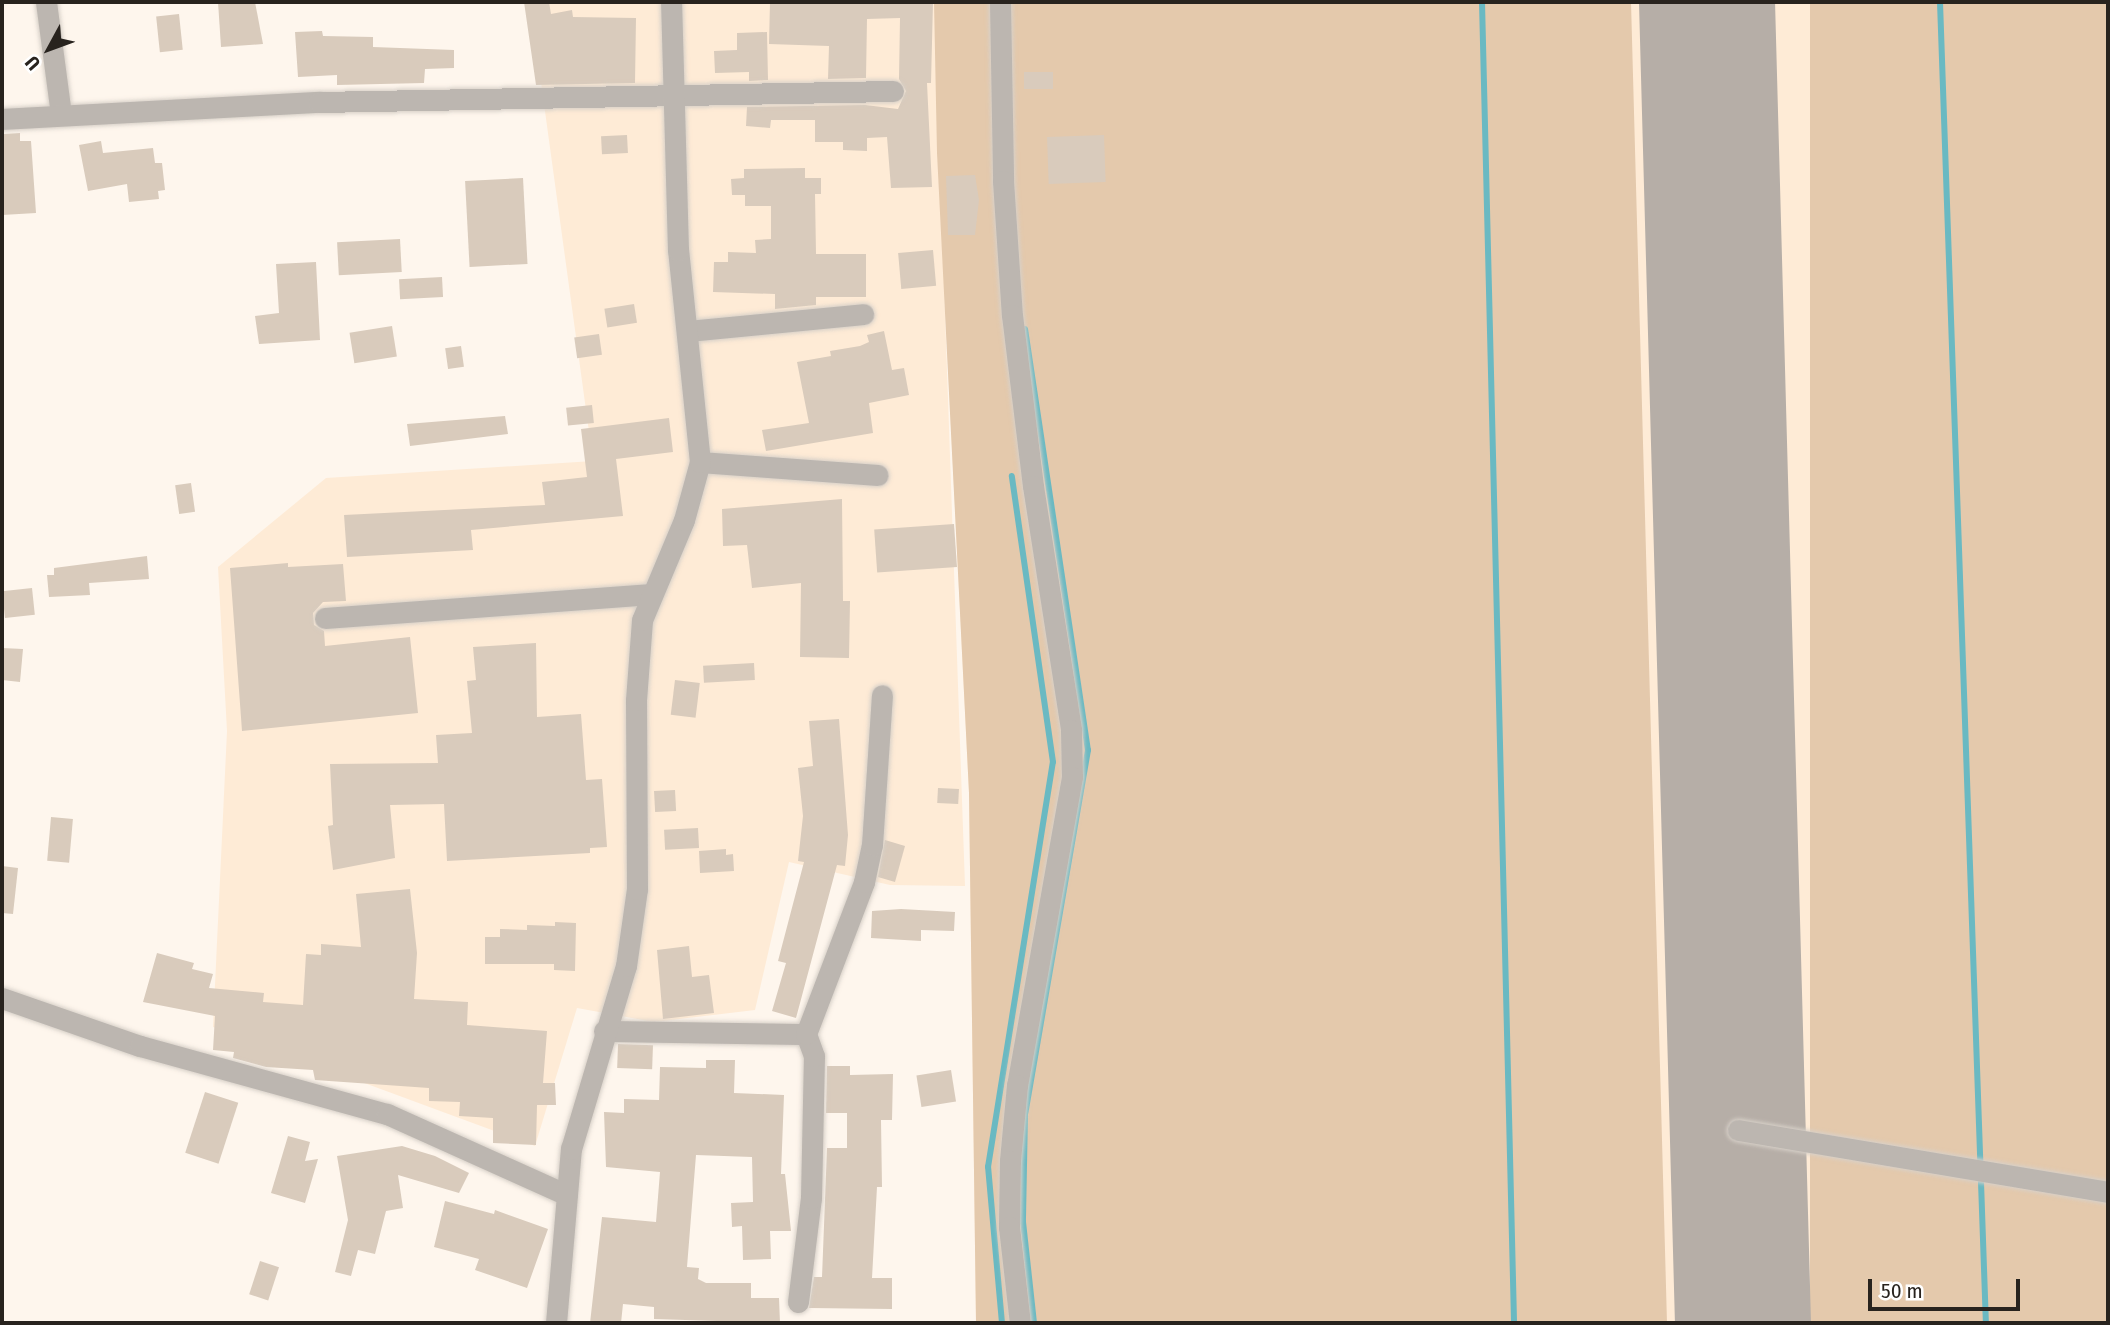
<!DOCTYPE html>
<style>
body{margin:0}
#map{position:relative;width:2110px;height:1325px;overflow:hidden;background:#fef6ed;font-family:"Fira Sans Condensed",sans-serif}
div>[style]{position:absolute}
.built>*{inset:0;background:#feebd6}
.green>*{inset:0;background:#e4c9ac;transform-origin:0 0}
.stream>*{height:6px;margin:-3px;padding:0 3px;transform-origin:3px;border-radius:3px;background:#6ab9c2}
.runway>*{height:136px;margin:-68px;padding:0 68px;transform-origin:68px;border-radius:68px;background:#b6aea7}
.building>*{inset:0;background:#d9cbbc;transform-origin:0 0}
.roads{filter:drop-shadow(0 0 2px #d7d0c8) drop-shadow(0 0 2px #d7d0c8)}
.minor>*{height:21px;margin:-10.5px;padding:0 10.5px;transform-origin:10.5px;border-radius:10.5px;background:#bcb6b0}
span{translate:-50% -50%;white-space:nowrap;text-align:center;line-height:1.15;-webkit-text-stroke:5px #fff;paint-order:stroke}
.frame{position:absolute;inset:0;border:4px solid #28231e;pointer-events:none}
.north{position:absolute;left:14px;top:14px;width:70px;height:70px;-webkit-text-stroke:5px #fff;paint-order:stroke;rotate:229deg;font-size:19px;font-weight:700;line-height:28px;text-align:center;color:#28231e}
.north::after{content:'';display:block;margin:auto;width:24px;height:32px;background:#28231e;clip-path:polygon(50% 0,100% 100%,50% 72%,0 100%)}
.scale{position:absolute;left:1868px;top:1279px;width:152px;height:32px;box-sizing:border-box;border:4px solid #28231e;border-top:0;padding-left:9px;font-size:21px;line-height:24px;white-space:nowrap;color:#28231e;-webkit-text-stroke:5px #fff;paint-order:stroke}
</style>
<div id="map">
<div class="built">
<div style="clip-path:polygon(530px 2px,2108px 2px,2108px 1323px,976px 1323px,969px 793px,944px 284px,965px 886px,890px 885px,789px 862px,755px 1010px,654px 1022px,577px 1008px,535px 1146px,213px 1027px,227px 731px,218px 567px,326px 478px,593px 461px)"></div>
</div>
<div class="green">
<div style="clip-path:polygon(934px 2px,1631px 2px,1667px 1323px,976px 1323px,969px 793px,937px 153px)"></div>
<div style="left:1810px;top:2px;width:298px;height:1321px"></div>
</div>
<div class="stream">
<div style="left:1482px;top:2px;width:1321px;rotate:88.61deg"></div>
<div style="left:1940px;top:2px;width:1322px;rotate:88.01deg"></div>
<div style="left:1025px;top:329px;width:426px;rotate:81.5deg"></div>
<div style="left:1088px;top:750px;width:368px;rotate:99.8deg"></div>
<div style="left:1025px;top:1113px;width:109px;rotate:91.1deg"></div>
<div style="left:1023px;top:1222px;width:102px;rotate:83.8deg"></div>
<div style="left:1002px;top:1323px;width:157px;rotate:-95.1deg"></div>
<div style="left:988px;top:1167px;width:410px;rotate:-80.9deg"></div>
<div style="left:1053px;top:762px;width:289px;rotate:-98.2deg"></div>
</div>
<div class="runway">
<div style="left:1707px;top:2px;width:1321px;rotate:88.44deg"></div>
</div>
<div class="building">
<div style="clip-path:polygon(218px 2px,255px 2px,263px 44px,221px 47px)"></div>
<div style="clip-path:polygon(524px 2px,549px 2px,551px 14px,572px 10px,573px 17px,636px 18px,635px 83px,536px 85px)"></div>
<div style="clip-path:polygon(770px 2px,933px 2px,931px 83px,927px 83px,932px 187px,891px 188px,887px 137px,867px 138px,867px 151px,843px 150px,843px 142px,815px 142px,815px 120px,771px 120px,770px 128px,746px 126px,747px 107px,865px 105px,898px 109px,906px 91px,899px 79px,900px 18px,867px 19px,866px 78px,828px 79px,829px 46px,769px 44px)"></div>
<div style="left:179px;top:14px;width:36px;height:23px;rotate:84deg"></div>
<div style="clip-path:polygon(322px 31px,323px 36px,373px 37px,373px 47px,454px 50px,454px 68px,425px 69px,424px 83px,337px 85px,337px 75px,298px 77px,295px 32px)"></div>
<div style="clip-path:polygon(767px 32px,768px 80px,749px 81px,749px 72px,715px 73px,714px 51px,737px 50px,737px 33px)"></div>
<div style="left:1024px;top:72px;width:29px;height:17px"></div>
<div style="clip-path:polygon(20px 133px,20px 141px,31px 141px,36px 213px,2px 215px,4px 134px)"></div>
<div style="left:627px;top:135px;width:18px;height:26px;rotate:87deg"></div>
<div style="left:1104px;top:135px;width:47px;height:57px;rotate:88deg"></div>
<div style="clip-path:polygon(101px 141px,103px 153px,153px 148px,155px 163px,162px 163px,165px 190px,158px 191px,159px 199px,129px 202px,127px 184px,88px 191px,79px 145px)"></div>
<div style="clip-path:polygon(805px 168px,805px 178px,821px 178px,821px 194px,815px 194px,816px 254px,866px 254px,866px 297px,816px 297px,816px 305px,775px 309px,775px 294px,713px 292px,714px 262px,728px 262px,728px 252px,756px 253px,755px 240px,771px 239px,771px 206px,745px 206px,745px 195px,732px 195px,731px 179px,744px 178px,744px 169px)"></div>
<div style="clip-path:polygon(975px 175px,979px 200px,975px 235px,948px 235px,946px 176px)"></div>
<div style="left:523px;top:178px;width:86px;height:58px;rotate:87deg"></div>
<div style="left:400px;top:239px;width:33px;height:63px;rotate:87deg"></div>
<div style="left:933px;top:250px;width:36px;height:35px;rotate:85deg"></div>
<div style="clip-path:polygon(316px 262px,320px 340px,259px 344px,255px 316px,279px 313px,276px 264px)"></div>
<div style="left:442px;top:277px;width:20px;height:43px;rotate:87deg"></div>
<div style="left:634px;top:304px;width:19px;height:30px;rotate:81deg"></div>
<div style="left:392px;top:326px;width:31px;height:43px;rotate:81deg"></div>
<div style="clip-path:polygon(884px 331px,892px 370px,904px 368px,909px 395px,869px 403px,873px 433px,766px 451px,762px 430px,809px 423px,797px 362px,831px 356px,830px 351px,860px 346px,869px 342px,867px 335px)"></div>
<div style="left:599px;top:334px;width:21px;height:25px;rotate:82deg"></div>
<div style="left:461px;top:346px;width:21px;height:16px;rotate:82deg"></div>
<div style="left:592px;top:405px;width:18px;height:26px;rotate:84deg"></div>
<div style="clip-path:polygon(505px 416px,508px 434px,410px 446px,407px 424px)"></div>
<div style="clip-path:polygon(669px 418px,673px 452px,616px 459px,623px 516px,471px 530px,473px 550px,347px 557px,344px 515px,545px 505px,542px 482px,587px 477px,581px 429px)"></div>
<div style="left:191px;top:483px;width:29px;height:16px;rotate:82deg"></div>
<div style="clip-path:polygon(842px 499px,843px 601px,850px 601px,849px 658px,800px 657px,801px 583px,752px 588px,747px 545px,723px 546px,722px 509px)"></div>
<div style="left:954px;top:524px;width:43px;height:80px;rotate:86deg"></div>
<div style="clip-path:polygon(147px 556px,149px 579px,89px 583px,90px 595px,49px 597px,47px 575px,54px 575px,54px 568px)"></div>
<div style="clip-path:polygon(288px 563px,288px 567px,343px 564px,346px 601px,323px 602px,313px 613px,314px 625px,324px 631px,325px 646px,410px 637px,418px 713px,242px 731px,230px 568px)"></div>
<div style="left:32px;top:588px;width:27px;height:30px;rotate:84deg"></div>
<div style="clip-path:polygon(536px 643px,537px 717px,581px 714px,586px 780px,602px 779px,607px 847px,590px 848px,590px 853px,447px 861px,444px 804px,390px 805px,395px 858px,333px 870px,328px 826px,333px 825px,330px 764px,438px 763px,436px 735px,472px 733px,467px 681px,476px 680px,473px 647px)"></div>
<div style="clip-path:polygon(2px 648px,23px 649px,20px 682px,2px 680px)"></div>
<div style="left:754px;top:663px;width:17px;height:51px;rotate:87deg"></div>
<div style="left:675px;top:680px;width:25px;height:35px;rotate:7deg"></div>
<div style="clip-path:polygon(839px 719px,848px 835px,845px 866px,837px 865px,796px 1018px,772px 1011px,786px 963px,778px 961px,804px 862px,798px 861px,803px 816px,798px 768px,813px 766px,809px 721px)"></div>
<div style="left:938px;top:788px;width:21px;height:15px;rotate:3deg"></div>
<div style="left:675px;top:790px;width:21px;height:21px;rotate:87deg"></div>
<div style="left:51px;top:817px;width:22px;height:44px;rotate:5deg"></div>
<div style="left:698px;top:828px;width:20px;height:34px;rotate:87deg"></div>
<div style="clip-path:polygon(885px 840px,905px 846px,895px 882px,878px 877px)"></div>
<div style="clip-path:polygon(726px 849px,726px 855px,733px 854px,734px 871px,700px 873px,699px 851px)"></div>
<div style="clip-path:polygon(2px 866px,18px 868px,13px 914px,2px 913px)"></div>
<div style="clip-path:polygon(410px 889px,417px 953px,414px 999px,468px 1002px,467px 1025px,547px 1031px,543px 1083px,555px 1083px,556px 1105px,537px 1105px,536px 1145px,493px 1143px,493px 1118px,459px 1116px,460px 1102px,429px 1101px,429px 1088px,315px 1080px,313px 1070px,266px 1067px,233px 1058px,234px 1052px,213px 1050px,215px 1016px,143px 1002px,157px 953px,194px 963px,192px 969px,213px 974px,209px 988px,264px 993px,263px 1002px,303px 1005px,306px 954px,321px 955px,321px 944px,361px 947px,356px 894px)"></div>
<div style="clip-path:polygon(901px 909px,955px 912px,954px 931px,921px 930px,921px 941px,871px 938px,872px 911px)"></div>
<div style="clip-path:polygon(555px 922px,576px 923px,575px 971px,554px 970px,554px 964px,485px 964px,485px 937px,500px 937px,500px 929px,527px 930px,527px 925px,555px 926px)"></div>
<div style="clip-path:polygon(689px 946px,692px 977px,709px 975px,714px 1013px,663px 1019px,657px 950px)"></div>
<div style="left:618px;top:1044px;width:35px;height:24px;rotate:2deg"></div>
<div style="clip-path:polygon(706px 1060px,735px 1060px,734px 1093px,784px 1095px,781px 1174px,785px 1174px,791px 1231px,770px 1231px,771px 1259px,743px 1260px,742px 1226px,732px 1227px,731px 1203px,753px 1202px,752px 1157px,696px 1155px,687px 1267px,699px 1268px,698px 1279px,706px 1283px,751px 1283px,751px 1298px,779px 1298px,780px 1323px,654px 1319px,654px 1307px,623px 1304px,621px 1323px,590px 1323px,602px 1217px,656px 1222px,660px 1172px,606px 1167px,604px 1112px,624px 1113px,624px 1099px,659px 1100px,660px 1067px,706px 1068px)"></div>
<div style="clip-path:polygon(827px 1066px,850px 1066px,850px 1075px,893px 1074px,892px 1120px,881px 1120px,882px 1187px,877px 1187px,872px 1278px,892px 1278px,892px 1309px,809px 1308px,814px 1277px,822px 1277px,827px 1148px,847px 1148px,847px 1113px,826px 1113px)"></div>
<div style="left:951px;top:1070px;width:32px;height:35px;rotate:81deg"></div>
<div style="left:205px;top:1092px;width:35px;height:64px;rotate:18deg"></div>
<div style="clip-path:polygon(288px 1136px,310px 1142px,305px 1161px,318px 1159px,305px 1203px,271px 1193px)"></div>
<div style="clip-path:polygon(402px 1146px,435px 1156px,469px 1173px,459px 1193px,398px 1175px,403px 1208px,386px 1211px,375px 1254px,358px 1250px,351px 1276px,335px 1272px,348px 1220px,337px 1156px)"></div>
<div style="clip-path:polygon(445px 1201px,494px 1214px,495px 1210px,548px 1229px,527px 1288px,475px 1270px,479px 1259px,434px 1247px)"></div>
<div style="left:260px;top:1261px;width:20px;height:35px;rotate:18deg"></div>
</div>
<div class="roads">
<div class="minor">
<div style="left:46px;top:2px;width:114px;rotate:82.4deg"></div>
<div style="left:1000px;top:2px;width:179px;rotate:89deg"></div>
<div style="left:1003px;top:181px;width:134px;rotate:86.2deg"></div>
<div style="left:1012px;top:315px;width:172px;rotate:83deg"></div>
<div style="left:1033px;top:486px;width:247px;rotate:81.1deg"></div>
<div style="left:1071px;top:730px;width:47px;rotate:88.8deg"></div>
<div style="left:1072px;top:777px;width:313px;rotate:100.1deg"></div>
<div style="left:1017px;top:1085px;width:76px;rotate:95.3deg"></div>
<div style="left:1010px;top:1161px;width:66px;rotate:90.9deg"></div>
<div style="left:1009px;top:1227px;width:97px;rotate:83.5deg"></div>
<div style="left:2px;top:119px;width:317px;rotate:-3.1deg"></div>
<div style="left:319px;top:102px;width:574px;rotate:-1.1deg"></div>
<div style="left:688px;top:331px;width:176px;rotate:-5.5deg"></div>
<div style="left:700px;top:462px;width:178px;rotate:4.2deg"></div>
<div style="left:325px;top:618px;width:327px;rotate:-4.2deg"></div>
<div style="left:2px;top:998px;width:146px;rotate:19.2deg"></div>
<div style="left:140px;top:1046px;width:256px;rotate:15.4deg"></div>
<div style="left:387px;top:1114px;width:197px;rotate:24.2deg"></div>
<div style="left:604px;top:1031px;width:202px;rotate:0.9deg"></div>
<div style="left:1738px;top:1130px;width:375px;rotate:9.5deg"></div>
<div style="left:798px;top:1302px;width:105px;rotate:-82.9deg"></div>
<div style="left:811px;top:1198px;width:142px;rotate:-88.8deg"></div>
<div style="left:814px;top:1056px;width:23px;rotate:-110deg"></div>
<div style="left:806px;top:1034px;width:163px;rotate:-69.1deg"></div>
<div style="left:864px;top:882px;width:38px;rotate:-78deg"></div>
<div style="left:872px;top:845px;width:150px;rotate:-86.2deg"></div>
<div style="left:556px;top:1323px;width:175px;rotate:-85.1deg"></div>
<div style="left:571px;top:1149px;width:191px;rotate:-73.3deg"></div>
<div style="left:626px;top:966px;width:78px;rotate:-81.9deg"></div>
<div style="left:637px;top:889px;width:189px;rotate:-90.3deg"></div>
<div style="left:636px;top:700px;width:80px;rotate:-85.7deg"></div>
<div style="left:642px;top:620px;width:108px;rotate:-67.2deg"></div>
<div style="left:684px;top:520px;width:60px;rotate:-74.6deg"></div>
<div style="left:700px;top:462px;width:213px;rotate:-95.9deg"></div>
<div style="left:678px;top:250px;width:248px;rotate:-91.6deg"></div>
</div>
</div>
<div class="frame"></div>
<div class="north">U</div>
<div class="scale">50 m</div>
</div>
